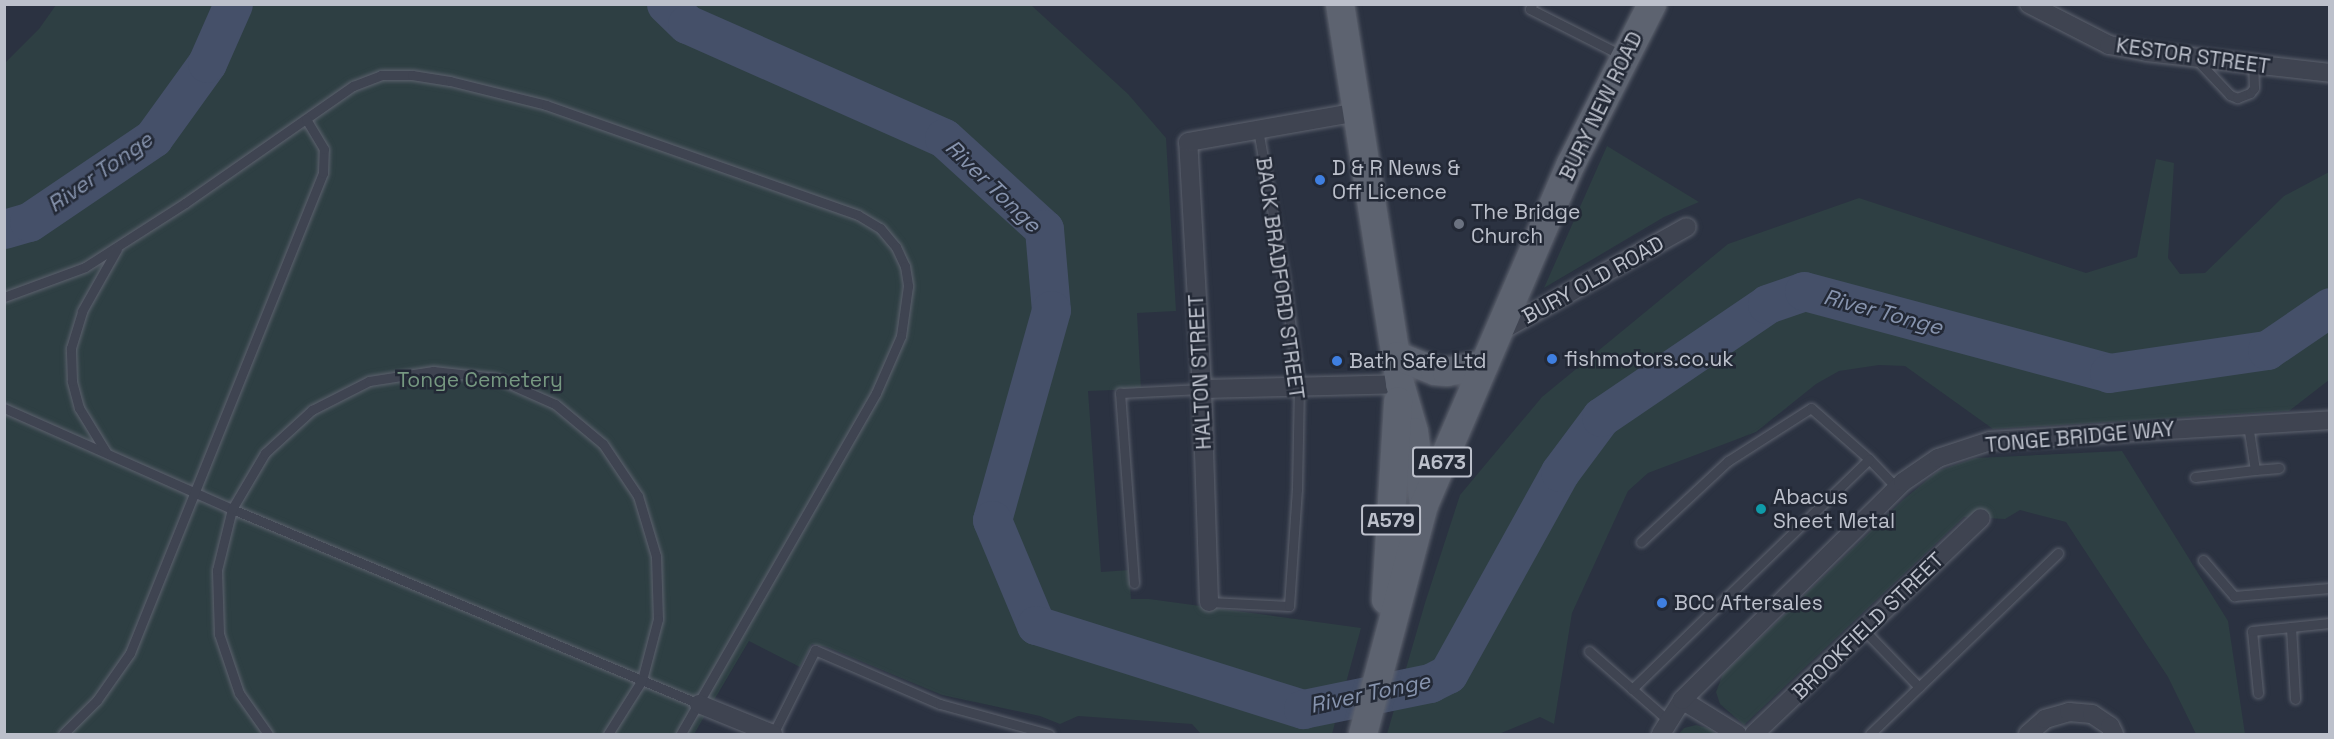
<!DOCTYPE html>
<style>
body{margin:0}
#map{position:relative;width:2334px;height:739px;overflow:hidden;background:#2b3241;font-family:"Space Grotesk",sans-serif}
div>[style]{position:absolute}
.green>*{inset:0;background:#2e3f43}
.river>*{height:39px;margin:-19.5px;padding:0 19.5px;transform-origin:19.5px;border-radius:19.5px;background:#455069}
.roads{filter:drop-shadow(0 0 2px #5d626e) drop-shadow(0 0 2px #5d626e)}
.lane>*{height:9px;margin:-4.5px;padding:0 4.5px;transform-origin:4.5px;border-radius:4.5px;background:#3f4451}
.street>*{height:18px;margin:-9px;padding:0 9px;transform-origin:9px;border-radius:9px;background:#3f4451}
.primary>*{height:28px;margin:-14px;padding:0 14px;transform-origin:14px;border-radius:14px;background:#5d6370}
.dots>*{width:16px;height:16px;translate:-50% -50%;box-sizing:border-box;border:3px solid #232936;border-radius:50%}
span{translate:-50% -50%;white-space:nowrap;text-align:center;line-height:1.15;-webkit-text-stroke:5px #232936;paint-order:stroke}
.shield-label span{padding:2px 4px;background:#232936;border:2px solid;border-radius:4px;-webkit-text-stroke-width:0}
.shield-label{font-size:20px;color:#bcc0cb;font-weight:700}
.street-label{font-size:21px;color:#bcc0cb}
.poi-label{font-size:21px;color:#bcc0cb}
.left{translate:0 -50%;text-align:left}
.park-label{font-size:21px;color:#769881}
.water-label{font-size:22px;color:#8794ae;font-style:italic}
.frame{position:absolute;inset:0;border:6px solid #bcc0cb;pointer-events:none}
</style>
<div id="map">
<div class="green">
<div style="clip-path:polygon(56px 5px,1031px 5px,1128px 94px,1166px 138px,1176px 311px,1137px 313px,1141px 389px,1088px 391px,1101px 572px,1129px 570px,1131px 599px,1149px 599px,1361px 628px,1332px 734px,1201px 734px,1192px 724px,1078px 716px,1060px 724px,1040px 716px,942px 695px,827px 647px,812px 644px,800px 667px,749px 641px,694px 734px,5px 734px,5px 63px,39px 29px)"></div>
<div style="clip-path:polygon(1607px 146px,1699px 202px,1664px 217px,1544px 288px)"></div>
<div style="clip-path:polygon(2156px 159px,2174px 163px,2168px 258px,2180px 274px,2205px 273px,2284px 196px,2329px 172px,2329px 380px,2289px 411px,1993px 429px,1905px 366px,1879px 365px,1839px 371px,1816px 384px,1756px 432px,1648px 473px,1628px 491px,1572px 613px,1554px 724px,1540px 717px,1499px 734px,1387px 734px,1425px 603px,1460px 495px,1542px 397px,1728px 244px,1859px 198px,2086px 273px,2137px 257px)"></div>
<div style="clip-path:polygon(2122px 451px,2228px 621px,2245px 734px,2196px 734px,2168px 677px,2066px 522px,2020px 510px,2005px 519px,1964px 517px,1744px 725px,1720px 704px,1716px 692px,1723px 674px,1903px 500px,1938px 471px,1975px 458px)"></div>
<div style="clip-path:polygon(1696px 725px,1711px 729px,1716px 734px,1679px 734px,1684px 728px)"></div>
</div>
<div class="river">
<div style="left:666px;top:4px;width:29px;rotate:44deg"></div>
<div style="left:687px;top:24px;width:281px;rotate:23.9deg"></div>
<div style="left:944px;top:138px;width:135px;rotate:42.3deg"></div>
<div style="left:1044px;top:229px;width:81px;rotate:85.1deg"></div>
<div style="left:1051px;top:310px;width:218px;rotate:105.7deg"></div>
<div style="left:992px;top:520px;width:114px;rotate:67.3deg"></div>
<div style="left:1036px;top:625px;width:280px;rotate:17.5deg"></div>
<div style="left:1303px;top:709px;width:130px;rotate:-11.6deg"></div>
<div style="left:1430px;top:683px;width:20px;rotate:-27deg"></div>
<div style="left:1448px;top:674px;width:231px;rotate:-61deg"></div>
<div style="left:1560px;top:472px;width:69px;rotate:-53.3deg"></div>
<div style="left:1601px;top:417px;width:201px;rotate:-34.2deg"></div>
<div style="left:1767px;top:304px;width:39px;rotate:-19deg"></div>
<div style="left:1804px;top:291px;width:316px;rotate:15deg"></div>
<div style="left:2109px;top:373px;width:160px;rotate:-8.3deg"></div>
<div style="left:2267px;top:350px;width:76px;rotate:-34.3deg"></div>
<div style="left:4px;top:229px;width:26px;rotate:-16deg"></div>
<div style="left:29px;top:222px;width:150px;rotate:-34.1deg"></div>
<div style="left:153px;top:138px;width:92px;rotate:-54.2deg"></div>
<div style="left:207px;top:63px;width:64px;rotate:-66.2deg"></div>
</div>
<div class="roads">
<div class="lane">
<div style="left:1532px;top:4px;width:5px;rotate:112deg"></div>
<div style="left:1530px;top:9px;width:104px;rotate:26.8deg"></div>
<div style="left:2197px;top:60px;width:48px;rotate:46.7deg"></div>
<div style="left:2230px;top:95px;width:8px;rotate:23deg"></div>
<div style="left:2237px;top:98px;width:14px;rotate:-21deg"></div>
<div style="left:2250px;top:93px;width:6px;rotate:-51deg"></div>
<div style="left:2254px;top:88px;width:23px;rotate:-92deg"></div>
<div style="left:4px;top:297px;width:86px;rotate:-20.3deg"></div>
<div style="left:85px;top:267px;width:119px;rotate:-32.6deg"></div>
<div style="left:185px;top:203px;width:205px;rotate:-34.9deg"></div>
<div style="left:353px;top:86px;width:30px;rotate:-21deg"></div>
<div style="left:381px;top:75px;width:31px"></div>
<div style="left:412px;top:75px;width:38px;rotate:9deg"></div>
<div style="left:450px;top:81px;width:99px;rotate:14deg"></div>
<div style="left:546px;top:105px;width:331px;rotate:19.4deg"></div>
<div style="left:858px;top:215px;width:26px;rotate:31deg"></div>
<div style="left:880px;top:228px;width:25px;rotate:50deg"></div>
<div style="left:896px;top:247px;width:21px;rotate:65deg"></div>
<div style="left:905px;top:266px;width:20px;rotate:81deg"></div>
<div style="left:908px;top:286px;width:50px;rotate:98deg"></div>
<div style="left:901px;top:336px;width:62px;rotate:113.7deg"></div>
<div style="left:876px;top:393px;width:393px;rotate:119.8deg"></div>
<div style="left:4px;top:408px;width:249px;rotate:23.9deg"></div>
<div style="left:232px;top:509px;width:506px;rotate:22.66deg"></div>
<div style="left:106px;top:452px;width:52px;rotate:-121.5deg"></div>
<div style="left:79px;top:408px;width:28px;rotate:-105deg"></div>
<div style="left:72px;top:381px;width:33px;rotate:-92deg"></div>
<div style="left:71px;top:348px;width:39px;rotate:-73deg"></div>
<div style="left:82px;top:311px;width:71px;rotate:-60.6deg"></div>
<div style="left:2255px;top:470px;width:24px;rotate:-5deg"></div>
<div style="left:2195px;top:477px;width:60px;rotate:-6.7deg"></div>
<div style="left:2255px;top:470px;width:46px;rotate:-98.8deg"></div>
<div style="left:1641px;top:542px;width:119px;rotate:-43deg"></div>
<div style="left:1728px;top:461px;width:98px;rotate:-32.6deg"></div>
<div style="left:1811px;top:408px;width:77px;rotate:41.3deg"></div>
<div style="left:1869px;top:459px;width:40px;rotate:46deg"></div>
<div style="left:2203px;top:560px;width:48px;rotate:49.3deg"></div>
<div style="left:2234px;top:596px;width:96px;rotate:-4.8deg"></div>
<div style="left:1134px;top:583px;width:191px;rotate:-94.2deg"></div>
<div style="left:1120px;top:393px;width:82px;rotate:-2.8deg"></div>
<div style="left:1209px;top:602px;width:80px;rotate:2.9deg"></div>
<div style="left:1289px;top:606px;width:117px;rotate:-86.1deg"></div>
<div style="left:1297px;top:489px;width:102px;rotate:-88.9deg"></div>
<div style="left:1299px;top:387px;width:111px;rotate:-97.8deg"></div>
<div style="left:1284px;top:277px;width:149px;rotate:-100deg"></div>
<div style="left:2291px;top:627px;width:72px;rotate:86.8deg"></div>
<div style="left:1864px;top:630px;width:79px;rotate:46deg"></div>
<div style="left:1589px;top:651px;width:106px;rotate:41.2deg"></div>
<div style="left:1632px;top:689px;width:330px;rotate:-44.1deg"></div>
<div style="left:2258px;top:693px;width:62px;rotate:-95.5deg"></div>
<div style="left:2252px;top:631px;width:78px;rotate:-5.9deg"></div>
<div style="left:63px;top:734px;width:48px;rotate:-45deg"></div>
<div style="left:97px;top:700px;width:57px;rotate:-54.9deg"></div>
<div style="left:130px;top:653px;width:517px;rotate:-68.1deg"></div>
<div style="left:323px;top:173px;width:24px;rotate:-88deg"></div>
<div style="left:324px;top:149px;width:35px;rotate:-121deg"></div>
<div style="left:268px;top:734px;width:50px;rotate:-125.3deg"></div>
<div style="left:239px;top:693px;width:62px;rotate:-108.7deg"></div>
<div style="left:219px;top:634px;width:64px;rotate:-91.8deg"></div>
<div style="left:217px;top:570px;width:63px;rotate:-76.2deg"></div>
<div style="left:232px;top:509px;width:65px;rotate:-59.5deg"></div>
<div style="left:265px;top:453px;width:64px;rotate:-42.5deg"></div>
<div style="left:312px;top:410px;width:64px;rotate:-27deg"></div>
<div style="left:369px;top:381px;width:65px;rotate:-8.9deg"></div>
<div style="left:433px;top:371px;width:63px;rotate:6.3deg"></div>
<div style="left:496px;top:378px;width:64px;rotate:23.8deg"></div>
<div style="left:555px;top:404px;width:62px;rotate:39.8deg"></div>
<div style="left:603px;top:444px;width:63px;rotate:56.1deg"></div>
<div style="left:638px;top:496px;width:63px;rotate:73.3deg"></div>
<div style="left:656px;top:556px;width:63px;rotate:88.2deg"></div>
<div style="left:658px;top:619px;width:63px;rotate:104.7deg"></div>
<div style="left:642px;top:680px;width:64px;rotate:122.2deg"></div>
<div style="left:773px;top:734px;width:94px;rotate:-63.4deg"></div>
<div style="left:815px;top:650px;width:136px;rotate:23.4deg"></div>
<div style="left:940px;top:704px;width:113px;rotate:15.4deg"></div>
<div style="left:1870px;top:734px;width:261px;rotate:-43.9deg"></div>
</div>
<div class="street">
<div style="left:2029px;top:4px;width:90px;rotate:27.1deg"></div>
<div style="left:2109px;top:45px;width:39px;rotate:10deg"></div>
<div style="left:2147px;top:52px;width:184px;rotate:6.5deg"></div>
<div style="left:1499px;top:332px;width:215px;rotate:-29.2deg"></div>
<div style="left:1202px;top:389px;width:198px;rotate:-1.4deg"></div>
<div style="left:1209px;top:602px;width:213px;rotate:-91.9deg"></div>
<div style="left:1202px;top:389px;width:247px;rotate:-93.2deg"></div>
<div style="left:1188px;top:142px;width:173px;rotate:-10deg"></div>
<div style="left:1682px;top:700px;width:65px;rotate:31.7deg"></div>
<div style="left:699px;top:704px;width:80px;rotate:22.1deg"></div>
<div style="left:1661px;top:734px;width:40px;rotate:-58deg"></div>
<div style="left:1682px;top:700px;width:310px;rotate:-44.6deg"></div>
<div style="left:1903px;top:482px;width:42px;rotate:-34.4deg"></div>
<div style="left:1938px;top:458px;width:55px;rotate:-18.1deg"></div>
<div style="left:1990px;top:441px;width:341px;rotate:-3.5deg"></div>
<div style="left:1754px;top:734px;width:313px;rotate:-43.6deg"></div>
<div style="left:2028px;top:734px;width:23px;rotate:-41deg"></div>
<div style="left:2045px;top:719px;width:25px;rotate:-16deg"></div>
<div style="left:2069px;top:712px;width:23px;rotate:5deg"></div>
<div style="left:2092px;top:714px;width:22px;rotate:34deg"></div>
<div style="left:2110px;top:726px;width:9px;rotate:63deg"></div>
</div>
<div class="primary">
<div style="left:1340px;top:4px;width:385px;rotate:81deg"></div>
<div style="left:1400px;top:384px;width:50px;rotate:73.7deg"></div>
<div style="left:1414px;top:432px;width:74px;rotate:82.2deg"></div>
<div style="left:1397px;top:356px;width:41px;rotate:21.5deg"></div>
<div style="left:1435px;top:371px;width:12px;rotate:5deg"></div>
<div style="left:1447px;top:372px;width:38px;rotate:-11deg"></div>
<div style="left:1386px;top:600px;width:199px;rotate:-86.5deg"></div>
<div style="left:1363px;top:734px;width:237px;rotate:-75.1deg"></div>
<div style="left:1424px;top:505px;width:371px;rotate:-66.7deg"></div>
<div style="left:1571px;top:164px;width:179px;rotate:-63.1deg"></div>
</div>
</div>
<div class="dots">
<div style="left:1320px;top:180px;background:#3f7fe0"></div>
<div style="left:1459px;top:224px;background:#6b7280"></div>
<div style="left:1552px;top:359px;background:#3f7fe0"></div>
<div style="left:1337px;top:361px;background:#3f7fe0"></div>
<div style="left:1761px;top:509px;background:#0f9aa8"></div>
<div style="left:1662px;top:603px;background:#3f7fe0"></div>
</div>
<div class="shield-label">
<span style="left:1442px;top:462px">A673</span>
<span style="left:1391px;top:520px">A579</span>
</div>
<div class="street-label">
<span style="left:2193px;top:56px;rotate:8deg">KESTOR STREET</span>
<span style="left:1601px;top:106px;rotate:-64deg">BURY NEW ROAD</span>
<span style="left:1280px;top:278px;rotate:82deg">BACK BRADFORD STREET</span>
<span style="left:1593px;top:280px;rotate:-29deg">BURY OLD ROAD</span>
<span style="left:1200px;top:372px;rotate:-93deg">HALTON STREET</span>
<span style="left:2080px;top:437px;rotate:-5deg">TONGE BRIDGE WAY</span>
<span style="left:1868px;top:626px;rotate:-44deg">BROOKFIELD STREET</span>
</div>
<div class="poi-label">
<span class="left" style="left:1332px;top:180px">D &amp; R News &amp;<br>Off Licence</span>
<span class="left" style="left:1471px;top:224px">The Bridge<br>Church</span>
<span class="left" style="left:1564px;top:359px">fishmotors.co.uk</span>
<span class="left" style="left:1349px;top:361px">Bath Safe Ltd</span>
<span class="left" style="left:1773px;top:509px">Abacus<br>Sheet Metal</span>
<span class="left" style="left:1674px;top:603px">BCC Aftersales</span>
</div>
<div class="park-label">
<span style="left:480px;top:380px">Tonge Cemetery</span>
</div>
<div class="water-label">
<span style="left:100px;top:172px;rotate:-35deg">River Tonge</span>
<span style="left:993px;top:186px;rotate:44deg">River Tonge</span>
<span style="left:1883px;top:312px;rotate:15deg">River Tonge</span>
<span style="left:1370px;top:693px;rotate:-12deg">River Tonge</span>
</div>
<div class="frame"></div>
</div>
